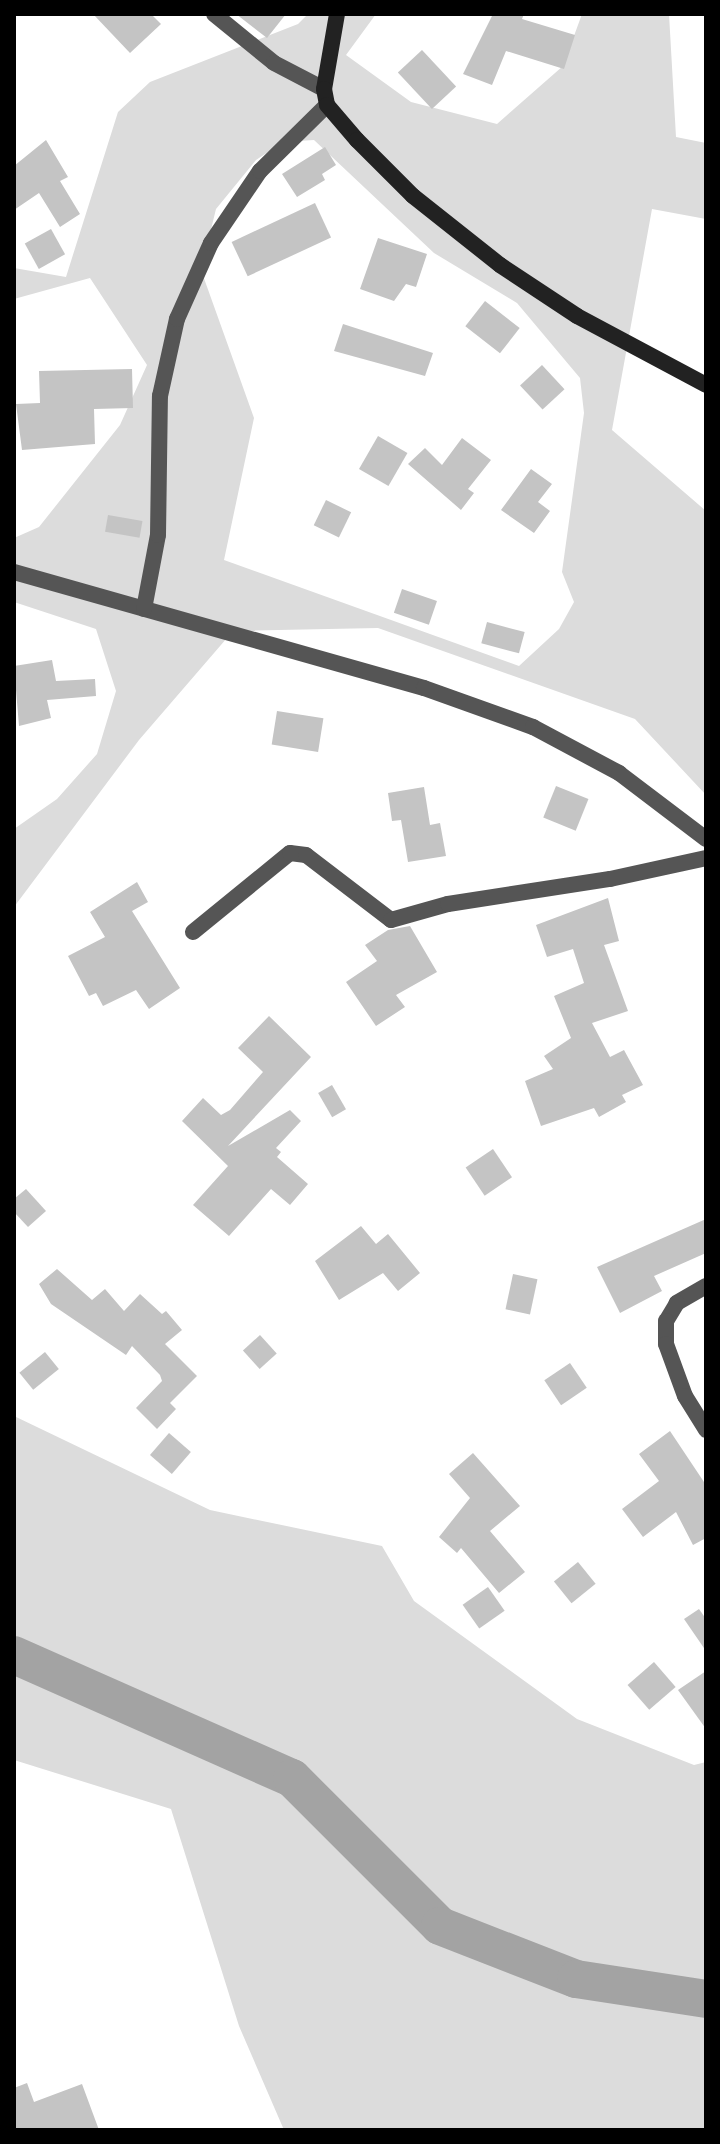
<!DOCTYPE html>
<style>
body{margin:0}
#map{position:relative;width:720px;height:2144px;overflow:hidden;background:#fff;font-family:"Source Sans 3",sans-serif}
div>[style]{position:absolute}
.green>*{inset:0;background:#dcdcdc}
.river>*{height:38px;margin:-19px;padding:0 19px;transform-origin:19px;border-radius:19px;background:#a3a3a3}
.building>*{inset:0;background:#c4c4c4;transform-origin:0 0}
.minor>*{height:16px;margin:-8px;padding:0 8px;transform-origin:8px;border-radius:8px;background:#555}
.tertiary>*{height:16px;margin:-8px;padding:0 8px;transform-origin:8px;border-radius:8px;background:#555}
.secondary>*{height:16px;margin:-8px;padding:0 8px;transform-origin:8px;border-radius:8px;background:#222}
span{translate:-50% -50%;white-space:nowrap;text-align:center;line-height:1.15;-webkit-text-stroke:7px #fff;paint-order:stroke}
.frame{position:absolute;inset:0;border:16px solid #000;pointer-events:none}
</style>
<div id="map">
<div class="green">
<div style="clip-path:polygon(evenodd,308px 14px,376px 14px,346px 55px,411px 102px,497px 124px,563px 66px,582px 14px,669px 14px,676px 137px,706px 143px,706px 219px,652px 209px,612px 430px,706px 511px,706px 795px,635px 719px,378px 628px,233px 631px,139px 740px,14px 907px,14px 829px,57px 799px,97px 754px,116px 691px,96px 629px,14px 602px,14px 538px,39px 527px,120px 425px,147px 365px,90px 278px,14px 299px,14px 268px,66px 277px,118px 112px,150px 82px,298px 24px,308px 14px,314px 140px,434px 253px,517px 303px,580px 378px,584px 413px,562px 572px,574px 602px,559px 629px,519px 666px,224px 560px,254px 418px,201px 270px,216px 209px,256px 160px,283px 142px,314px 140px)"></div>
<div style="clip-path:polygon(14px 1416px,210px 1510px,382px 1546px,414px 1601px,577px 1719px,694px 1765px,706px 1762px,706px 2130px,284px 2130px,239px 2026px,171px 1809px,14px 1760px)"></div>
</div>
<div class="river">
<div style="left:14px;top:1655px;width:304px;rotate:23.9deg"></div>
<div style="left:292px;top:1778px;width:209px;rotate:45deg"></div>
<div style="left:440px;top:1926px;width:146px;rotate:21.3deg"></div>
<div style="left:576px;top:1979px;width:132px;rotate:8.7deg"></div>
</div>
<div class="building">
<div style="clip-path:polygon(93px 14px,151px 14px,161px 24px,130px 53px)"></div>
<div style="clip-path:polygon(236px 14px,286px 14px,267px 38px)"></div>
<div style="clip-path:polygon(493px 14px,524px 14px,522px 19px,575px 35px,564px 69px,506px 51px,492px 85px,463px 74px)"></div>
<div style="left:422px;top:50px;width:50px;height:33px;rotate:47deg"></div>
<div style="clip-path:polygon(46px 140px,68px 177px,60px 181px,80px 214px,60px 227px,39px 193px,14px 210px,14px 166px)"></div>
<div style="clip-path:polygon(325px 147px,336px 165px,322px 174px,325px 180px,297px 197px,282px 174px)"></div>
<div style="left:315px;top:203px;width:38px;height:92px;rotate:65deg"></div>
<div style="left:51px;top:229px;width:29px;height:30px;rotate:61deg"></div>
<div style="clip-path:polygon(378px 238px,427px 254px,416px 287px,406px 284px,394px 301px,360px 289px)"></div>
<div style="left:485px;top:301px;width:44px;height:32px;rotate:38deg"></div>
<div style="clip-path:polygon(343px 324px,433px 353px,425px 376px,334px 351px)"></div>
<div style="left:542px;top:365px;width:33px;height:30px;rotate:47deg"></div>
<div style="clip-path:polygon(132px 369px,133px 408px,94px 409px,95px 444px,22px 450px,16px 404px,40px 403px,39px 371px)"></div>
<div style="left:378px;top:436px;width:34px;height:38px;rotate:30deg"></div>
<div style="clip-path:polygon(462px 438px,491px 460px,468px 489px,474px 493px,461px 510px,408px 464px,425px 448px,442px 465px)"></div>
<div style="clip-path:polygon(531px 469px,552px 484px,538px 502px,550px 511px,534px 533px,501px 510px)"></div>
<div style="left:326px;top:500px;width:28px;height:28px;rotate:26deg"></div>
<div style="left:108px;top:515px;width:35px;height:17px;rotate:10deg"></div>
<div style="left:402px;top:589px;width:37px;height:25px;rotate:19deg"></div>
<div style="left:487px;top:622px;width:39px;height:22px;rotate:15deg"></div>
<div style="clip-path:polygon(52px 660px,56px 681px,95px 679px,96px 696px,47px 700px,51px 718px,19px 726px,14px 666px)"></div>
<div style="left:277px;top:711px;width:47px;height:34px;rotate:9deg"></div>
<div style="left:556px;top:786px;width:35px;height:34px;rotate:22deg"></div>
<div style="clip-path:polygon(424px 787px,430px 825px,440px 823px,446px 856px,408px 862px,401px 820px,392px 821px,388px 793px)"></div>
<div style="clip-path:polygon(137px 882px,148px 902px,132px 911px,180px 988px,149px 1009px,136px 990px,103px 1006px,96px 993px,89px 996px,68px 956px,105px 937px,90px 912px)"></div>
<div style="clip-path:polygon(608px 898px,619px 941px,604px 945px,628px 1011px,592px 1023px,610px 1057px,624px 1050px,643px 1085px,622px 1095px,626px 1102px,599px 1117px,594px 1108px,541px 1126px,525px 1081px,553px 1069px,544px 1056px,571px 1038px,554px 996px,584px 983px,573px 949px,547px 957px,536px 925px)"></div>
<div style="clip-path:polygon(410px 926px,437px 972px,396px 995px,405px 1007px,376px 1026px,346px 982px,377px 961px,365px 945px,388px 930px)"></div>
<div style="clip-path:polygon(269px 1016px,311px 1057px,228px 1146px,290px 1110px,301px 1121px,276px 1148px,281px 1152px,277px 1157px,308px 1184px,290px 1205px,271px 1189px,229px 1236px,193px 1205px,228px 1166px,182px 1121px,203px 1098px,221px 1115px,230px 1110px,263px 1072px,238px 1048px)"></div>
<div style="left:332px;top:1085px;width:28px;height:16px;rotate:60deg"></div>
<div style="left:493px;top:1149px;width:34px;height:33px;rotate:56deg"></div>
<div style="clip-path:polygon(26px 1189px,46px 1211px,28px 1227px,14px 1212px,14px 1199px)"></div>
<div style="clip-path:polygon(706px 1219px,706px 1253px,654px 1276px,662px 1291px,620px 1313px,597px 1267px)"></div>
<div style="clip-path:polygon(361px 1226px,376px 1244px,388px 1234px,420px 1273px,398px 1291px,383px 1273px,339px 1300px,315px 1261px)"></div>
<div style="clip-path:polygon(57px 1269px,92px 1300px,105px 1289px,124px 1311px,140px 1294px,162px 1314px,166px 1311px,182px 1330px,165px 1344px,197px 1376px,170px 1403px,176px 1409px,157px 1429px,136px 1408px,162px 1381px,160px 1375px,132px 1346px,126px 1355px,51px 1304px,39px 1284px)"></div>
<div style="left:513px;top:1274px;width:25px;height:36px;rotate:12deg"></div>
<div style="left:260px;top:1335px;width:25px;height:23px;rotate:48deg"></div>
<div style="left:45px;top:1352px;width:22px;height:33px;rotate:51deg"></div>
<div style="left:570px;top:1363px;width:30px;height:31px;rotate:56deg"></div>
<div style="clip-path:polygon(670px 1431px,706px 1485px,706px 1538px,693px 1545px,676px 1512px,643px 1537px,622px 1509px,659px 1481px,639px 1454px)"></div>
<div style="left:169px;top:1433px;width:29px;height:29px;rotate:41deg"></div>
<div style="clip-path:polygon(473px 1453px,520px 1506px,490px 1531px,525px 1572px,499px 1593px,461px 1548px,457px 1553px,439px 1537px,470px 1498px,449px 1474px)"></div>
<div style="left:578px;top:1562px;width:28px;height:31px;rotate:51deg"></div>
<div style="left:488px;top:1587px;width:29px;height:31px;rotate:55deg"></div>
<div style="clip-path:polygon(699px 1609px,706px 1619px,706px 1651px,684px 1619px)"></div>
<div style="left:654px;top:1662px;width:33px;height:35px;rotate:49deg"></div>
<div style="clip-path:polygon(706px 1671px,706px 1729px,678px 1690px)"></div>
<div style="clip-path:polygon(27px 2083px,34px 2102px,82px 2084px,99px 2130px,14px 2130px,14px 2088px)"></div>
</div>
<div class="minor">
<div style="left:214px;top:14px;width:77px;rotate:39.2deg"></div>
<div style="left:274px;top:63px;width:56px;rotate:27.5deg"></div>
<div style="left:193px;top:932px;width:125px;rotate:-39.2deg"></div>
<div style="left:290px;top:853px;width:16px;rotate:7deg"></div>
<div style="left:306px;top:855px;width:107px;rotate:37.4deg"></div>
<div style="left:391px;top:920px;width:59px;rotate:-15.7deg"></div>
<div style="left:448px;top:904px;width:164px;rotate:-8.8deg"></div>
<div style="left:610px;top:879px;width:98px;rotate:-12.3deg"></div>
<div style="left:706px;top:1286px;width:34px;rotate:150deg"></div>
<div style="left:677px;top:1303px;width:21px;rotate:121deg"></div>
<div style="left:666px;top:1321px;width:23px;rotate:90deg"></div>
<div style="left:666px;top:1344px;width:55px;rotate:69.9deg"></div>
<div style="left:685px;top:1396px;width:40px;rotate:58deg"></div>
</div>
<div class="tertiary">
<div style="left:14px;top:572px;width:426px;rotate:15.8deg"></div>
<div style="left:424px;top:688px;width:116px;rotate:19.7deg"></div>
<div style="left:533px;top:727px;width:98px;rotate:28.1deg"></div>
<div style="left:619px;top:773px;width:109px;rotate:37.2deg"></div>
<div style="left:144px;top:609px;width:75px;rotate:-79.3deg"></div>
<div style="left:158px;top:535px;width:139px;rotate:-89.2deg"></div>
<div style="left:160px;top:396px;width:79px;rotate:-77.6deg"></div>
<div style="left:177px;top:319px;width:83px;rotate:-65.9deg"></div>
<div style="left:211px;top:243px;width:87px;rotate:-55.8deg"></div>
<div style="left:260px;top:171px;width:94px;rotate:-44.6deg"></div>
</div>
<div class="secondary">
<div style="left:337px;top:14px;width:76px;rotate:99.8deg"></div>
<div style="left:324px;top:89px;width:16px;rotate:79deg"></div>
<div style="left:327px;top:105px;width:46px;rotate:49.4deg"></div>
<div style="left:357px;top:140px;width:79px;rotate:45deg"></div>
<div style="left:413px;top:196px;width:111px;rotate:38.4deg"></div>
<div style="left:500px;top:265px;width:92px;rotate:33.5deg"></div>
<div style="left:577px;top:316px;width:146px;rotate:28.1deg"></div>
</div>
<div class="frame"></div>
</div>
